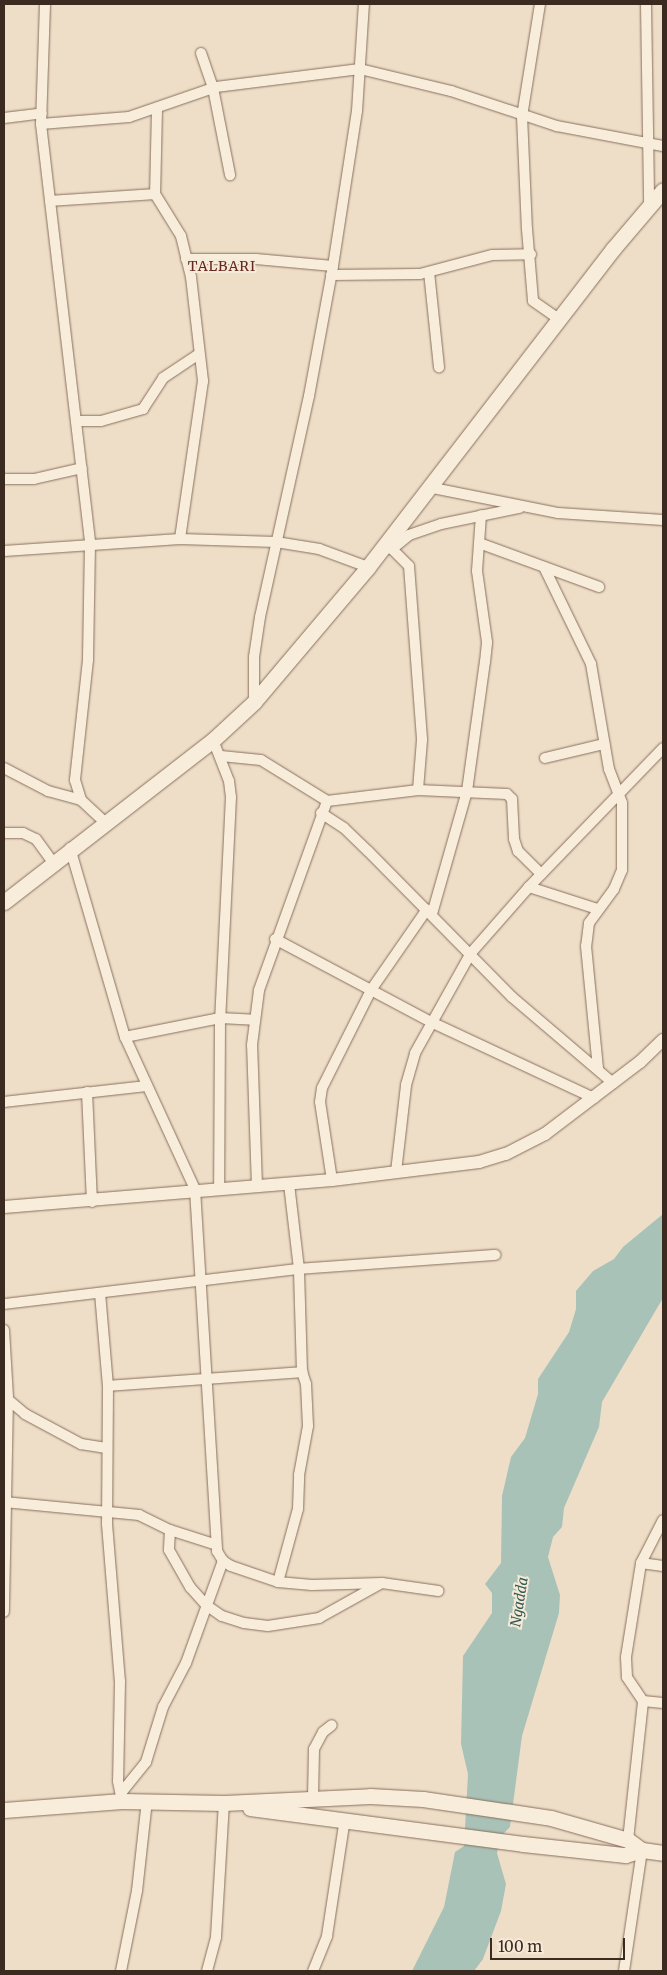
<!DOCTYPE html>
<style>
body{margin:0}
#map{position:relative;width:667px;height:1975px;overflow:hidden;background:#eedec8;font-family:Merriweather,serif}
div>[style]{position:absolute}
.water>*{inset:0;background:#a9c2b8}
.roads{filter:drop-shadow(0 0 1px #89705d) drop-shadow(0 0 1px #89705d)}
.minor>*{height:10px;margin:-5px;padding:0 5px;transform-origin:5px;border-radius:5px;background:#f8eddb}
.tertiary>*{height:12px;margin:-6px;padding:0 6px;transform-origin:6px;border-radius:6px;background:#f8eddb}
.secondary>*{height:15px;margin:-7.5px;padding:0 7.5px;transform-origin:7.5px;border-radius:7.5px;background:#f8eddb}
span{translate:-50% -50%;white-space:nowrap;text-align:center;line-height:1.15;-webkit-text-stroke:4px #f5e9d7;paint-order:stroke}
.neighbourhood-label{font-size:14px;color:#652821;letter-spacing:1px}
.water-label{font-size:14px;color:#305952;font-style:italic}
.frame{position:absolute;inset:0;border:5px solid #3a2a20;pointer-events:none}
.scale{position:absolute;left:490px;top:1938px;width:135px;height:22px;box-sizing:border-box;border:2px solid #3a2a20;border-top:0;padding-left:6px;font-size:15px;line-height:18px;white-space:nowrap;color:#3a2a20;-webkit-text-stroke:4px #f5e9d7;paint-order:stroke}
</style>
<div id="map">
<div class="water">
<div style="clip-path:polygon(663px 1214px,663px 1298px,602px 1402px,599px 1427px,564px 1508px,562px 1527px,553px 1537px,548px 1557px,560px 1595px,559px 1613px,522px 1736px,510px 1827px,501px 1836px,497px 1853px,506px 1884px,501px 1911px,483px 1959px,474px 1971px,412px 1971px,444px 1907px,455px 1852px,464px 1846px,468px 1774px,461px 1744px,463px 1656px,492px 1613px,492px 1593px,485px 1584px,501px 1563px,502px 1496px,511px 1457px,525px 1438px,538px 1394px,538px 1379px,569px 1332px,576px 1309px,576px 1291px,593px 1271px,614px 1259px,623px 1247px)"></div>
</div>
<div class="roads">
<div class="minor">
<div style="left:45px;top:4px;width:120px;rotate:91.9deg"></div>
<div style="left:41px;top:124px;width:423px;rotate:83.3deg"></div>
<div style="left:90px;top:544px;width:116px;rotate:91deg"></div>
<div style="left:88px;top:660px;width:121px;rotate:96.2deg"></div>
<div style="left:75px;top:780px;width:21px;rotate:73deg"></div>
<div style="left:81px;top:800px;width:33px;rotate:43deg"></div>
<div style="left:540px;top:4px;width:113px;rotate:99.1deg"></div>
<div style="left:522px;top:116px;width:113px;rotate:87.5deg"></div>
<div style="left:527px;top:229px;width:72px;rotate:85.2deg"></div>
<div style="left:533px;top:301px;width:33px;rotate:35deg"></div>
<div style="left:646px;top:4px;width:201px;rotate:89.1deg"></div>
<div style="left:201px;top:53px;width:37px;rotate:71deg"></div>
<div style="left:213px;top:88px;width:89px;rotate:78.9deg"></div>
<div style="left:157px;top:109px;width:85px;rotate:91.3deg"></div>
<div style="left:155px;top:194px;width:49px;rotate:58.2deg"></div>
<div style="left:181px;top:236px;width:42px;rotate:76.3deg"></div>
<div style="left:191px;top:277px;width:105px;rotate:83.4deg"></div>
<div style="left:203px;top:381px;width:160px;rotate:98.3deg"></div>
<div style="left:4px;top:118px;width:38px;rotate:-7deg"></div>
<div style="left:41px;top:124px;width:88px;rotate:-4.5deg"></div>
<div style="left:129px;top:117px;width:92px;rotate:-19deg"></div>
<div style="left:216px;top:87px;width:145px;rotate:-7.1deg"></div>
<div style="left:360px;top:69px;width:94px;rotate:13.6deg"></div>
<div style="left:451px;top:91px;width:112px;rotate:18.3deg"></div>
<div style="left:557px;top:126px;width:108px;rotate:10.7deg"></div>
<div style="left:50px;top:201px;width:105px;rotate:-3.8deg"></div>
<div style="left:186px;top:259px;width:70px"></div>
<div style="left:256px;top:259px;width:77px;rotate:5.2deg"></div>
<div style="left:429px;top:272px;width:96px;rotate:84deg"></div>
<div style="left:331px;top:275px;width:89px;rotate:-0.6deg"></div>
<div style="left:420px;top:274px;width:74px;rotate:-14.8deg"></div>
<div style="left:492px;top:255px;width:39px;rotate:-1deg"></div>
<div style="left:76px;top:421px;width:25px"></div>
<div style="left:101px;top:421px;width:44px;rotate:-15.9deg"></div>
<div style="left:143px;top:409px;width:37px;rotate:-57deg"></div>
<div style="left:163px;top:378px;width:43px;rotate:-33.7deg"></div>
<div style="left:4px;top:479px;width:30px"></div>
<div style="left:34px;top:479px;width:49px;rotate:-12.9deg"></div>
<div style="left:428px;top:487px;width:133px;rotate:11.3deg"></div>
<div style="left:558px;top:513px;width:105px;rotate:3.8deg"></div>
<div style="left:479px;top:543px;width:128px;rotate:20.1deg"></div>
<div style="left:388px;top:546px;width:5px;rotate:37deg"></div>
<div style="left:392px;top:549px;width:22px;rotate:-39deg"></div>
<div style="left:409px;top:535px;width:34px;rotate:-19deg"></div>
<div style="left:441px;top:524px;width:80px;rotate:-11.6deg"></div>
<div style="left:392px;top:549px;width:24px;rotate:45deg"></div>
<div style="left:409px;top:566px;width:174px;rotate:85.7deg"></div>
<div style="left:422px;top:740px;width:50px;rotate:94.6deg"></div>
<div style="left:4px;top:551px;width:176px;rotate:-3.9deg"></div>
<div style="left:180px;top:539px;width:96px;rotate:1.8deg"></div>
<div style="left:276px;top:542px;width:44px;rotate:9.2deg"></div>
<div style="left:319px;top:549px;width:52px;rotate:20.2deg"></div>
<div style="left:544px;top:567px;width:108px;rotate:64.1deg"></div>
<div style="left:591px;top:664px;width:107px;rotate:80.3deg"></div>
<div style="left:609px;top:769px;width:36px;rotate:69deg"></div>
<div style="left:622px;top:803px;width:67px;rotate:90deg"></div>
<div style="left:622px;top:870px;width:21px;rotate:113deg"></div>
<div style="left:614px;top:889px;width:42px;rotate:126.3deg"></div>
<div style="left:589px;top:923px;width:23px;rotate:97deg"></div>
<div style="left:586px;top:946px;width:123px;rotate:84.4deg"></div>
<div style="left:254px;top:702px;width:45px;rotate:-90deg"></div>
<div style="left:254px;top:657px;width:40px;rotate:-81.5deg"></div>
<div style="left:260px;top:617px;width:226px;rotate:-77.5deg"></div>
<div style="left:309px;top:396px;width:132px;rotate:-79.5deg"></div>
<div style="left:333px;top:266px;width:157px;rotate:-81.2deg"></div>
<div style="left:357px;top:111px;width:107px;rotate:-86.3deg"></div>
<div style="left:213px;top:740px;width:44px;rotate:68.7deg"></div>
<div style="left:229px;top:781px;width:16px;rotate:83deg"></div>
<div style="left:231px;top:797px;width:221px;rotate:92.8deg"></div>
<div style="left:220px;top:1018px;width:170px;rotate:90.3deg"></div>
<div style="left:221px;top:756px;width:40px;rotate:5.7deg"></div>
<div style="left:261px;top:760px;width:78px;rotate:31.8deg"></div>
<div style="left:327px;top:801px;width:92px;rotate:-6.9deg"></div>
<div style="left:418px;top:790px;width:89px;rotate:2.6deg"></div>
<div style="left:507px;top:794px;width:7px;rotate:45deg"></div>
<div style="left:512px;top:799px;width:40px;rotate:87.1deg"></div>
<div style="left:514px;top:839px;width:13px;rotate:72deg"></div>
<div style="left:518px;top:851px;width:33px;rotate:45deg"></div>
<div style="left:545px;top:758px;width:61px;rotate:-13.3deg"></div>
<div style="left:4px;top:768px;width:50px;rotate:27.6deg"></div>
<div style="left:48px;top:791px;width:34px;rotate:15deg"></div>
<div style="left:321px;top:813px;width:27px;rotate:33deg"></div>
<div style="left:344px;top:828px;width:33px;rotate:44deg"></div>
<div style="left:368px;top:851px;width:205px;rotate:45.4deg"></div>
<div style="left:512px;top:997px;width:133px;rotate:40.4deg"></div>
<div style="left:4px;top:833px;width:19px"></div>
<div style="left:23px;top:833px;width:14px;rotate:25deg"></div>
<div style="left:36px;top:839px;width:29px;rotate:54deg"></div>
<div style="left:70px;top:848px;width:197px;rotate:73.8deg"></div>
<div style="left:125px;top:1037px;width:167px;rotate:65.3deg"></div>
<div style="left:195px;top:1189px;width:363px;rotate:86.5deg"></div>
<div style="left:217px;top:1551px;width:12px;rotate:59deg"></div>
<div style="left:223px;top:1561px;width:9px;rotate:32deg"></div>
<div style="left:231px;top:1566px;width:50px;rotate:18.8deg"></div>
<div style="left:278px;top:1582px;width:34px;rotate:5deg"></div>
<div style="left:312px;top:1585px;width:70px;rotate:-1.6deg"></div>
<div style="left:529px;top:887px;width:71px;rotate:17.9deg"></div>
<div style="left:432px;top:914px;width:128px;rotate:-74.1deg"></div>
<div style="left:467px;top:791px;width:130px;rotate:-82.1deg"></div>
<div style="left:485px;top:662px;width:20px;rotate:-84deg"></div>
<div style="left:487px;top:642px;width:72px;rotate:-98deg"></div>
<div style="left:477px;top:571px;width:56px;rotate:-85.9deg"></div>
<div style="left:275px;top:939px;width:177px;rotate:28deg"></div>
<div style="left:431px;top:1022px;width:180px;rotate:25deg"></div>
<div style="left:125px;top:1037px;width:97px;rotate:-11.3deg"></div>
<div style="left:220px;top:1018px;width:34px;rotate:3deg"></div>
<div style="left:87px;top:1092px;width:110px;rotate:87.4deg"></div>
<div style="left:4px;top:1102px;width:143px;rotate:-6.4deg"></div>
<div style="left:396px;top:1172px;width:88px;rotate:-83.4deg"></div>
<div style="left:406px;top:1085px;width:33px;rotate:-74deg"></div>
<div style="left:415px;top:1053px;width:115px;rotate:-60.8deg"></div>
<div style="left:471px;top:953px;width:88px;rotate:-48.7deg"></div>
<div style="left:529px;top:887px;width:193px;rotate:-46deg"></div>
<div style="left:332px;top:1180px;width:79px;rotate:-98.7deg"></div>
<div style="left:320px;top:1102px;width:14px;rotate:-82deg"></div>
<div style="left:322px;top:1088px;width:110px;rotate:-63.4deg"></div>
<div style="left:371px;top:990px;width:98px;rotate:-55.3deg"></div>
<div style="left:257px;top:1186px;width:141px;rotate:-92deg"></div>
<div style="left:252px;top:1045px;width:55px;rotate:-82.7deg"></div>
<div style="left:259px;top:990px;width:201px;rotate:-70.2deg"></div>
<div style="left:100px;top:1293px;width:93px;rotate:85.1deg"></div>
<div style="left:108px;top:1386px;width:138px;rotate:90.4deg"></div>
<div style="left:107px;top:1524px;width:158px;rotate:85.3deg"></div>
<div style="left:120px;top:1681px;width:100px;rotate:91.1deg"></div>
<div style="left:118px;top:1781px;width:20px;rotate:79deg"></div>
<div style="left:4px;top:1304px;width:297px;rotate:-6.8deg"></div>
<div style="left:299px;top:1269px;width:197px;rotate:-4.1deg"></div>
<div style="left:4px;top:1330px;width:68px;rotate:86.6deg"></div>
<div style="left:8px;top:1398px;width:214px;rotate:91.1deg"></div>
<div style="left:108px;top:1386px;width:195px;rotate:-4.1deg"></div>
<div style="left:5px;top:1397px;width:26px;rotate:40deg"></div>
<div style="left:25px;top:1414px;width:64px;rotate:28.2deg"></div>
<div style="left:81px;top:1444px;width:24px;rotate:9deg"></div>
<div style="left:4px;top:1502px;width:136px;rotate:5.5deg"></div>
<div style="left:139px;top:1515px;width:34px;rotate:26deg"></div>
<div style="left:170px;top:1530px;width:46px;rotate:17.7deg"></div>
<div style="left:170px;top:1530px;width:20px;rotate:93deg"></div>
<div style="left:169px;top:1550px;width:43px;rotate:60.4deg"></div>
<div style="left:190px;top:1587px;width:24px;rotate:48deg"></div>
<div style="left:206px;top:1605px;width:19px;rotate:35deg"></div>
<div style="left:222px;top:1616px;width:23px;rotate:18deg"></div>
<div style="left:244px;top:1623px;width:24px;rotate:7deg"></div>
<div style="left:268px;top:1626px;width:52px;rotate:-8.9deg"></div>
<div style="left:319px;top:1618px;width:72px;rotate:-29.1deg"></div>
<div style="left:382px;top:1583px;width:57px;rotate:8.1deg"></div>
<div style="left:641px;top:1563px;width:22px;rotate:8deg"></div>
<div style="left:278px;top:1582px;width:76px;rotate:-74.7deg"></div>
<div style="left:298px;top:1509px;width:34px;rotate:-88deg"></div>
<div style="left:299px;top:1475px;width:50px;rotate:-79.6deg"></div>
<div style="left:308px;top:1426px;width:42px;rotate:-92.7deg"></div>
<div style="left:306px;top:1384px;width:13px;rotate:-108deg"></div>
<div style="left:302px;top:1372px;width:103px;rotate:-91.7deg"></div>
<div style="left:299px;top:1269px;width:86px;rotate:-96.7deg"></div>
<div style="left:643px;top:1701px;width:20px;rotate:6deg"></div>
<div style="left:121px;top:1793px;width:40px;rotate:-51deg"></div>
<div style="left:146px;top:1762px;width:58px;rotate:-72.8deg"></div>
<div style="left:163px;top:1707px;width:50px;rotate:-62.4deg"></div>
<div style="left:186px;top:1663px;width:109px;rotate:-70.1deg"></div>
<div style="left:313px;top:1797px;width:48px;rotate:-88.8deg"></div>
<div style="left:314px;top:1749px;width:19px;rotate:-62deg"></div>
<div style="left:323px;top:1732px;width:11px;rotate:-38deg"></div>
<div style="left:628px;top:1840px;width:140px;rotate:-83.8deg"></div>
<div style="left:643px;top:1701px;width:29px;rotate:-124deg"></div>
<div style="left:627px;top:1677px;width:20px;rotate:-93deg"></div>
<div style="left:626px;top:1657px;width:95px;rotate:-80.9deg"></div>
<div style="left:641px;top:1563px;width:48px;rotate:-62.9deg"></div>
<div style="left:121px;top:1971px;width:82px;rotate:-78.7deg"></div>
<div style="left:137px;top:1891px;width:91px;rotate:-83.7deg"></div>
<div style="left:207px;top:1971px;width:35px;rotate:-75deg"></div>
<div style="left:216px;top:1937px;width:134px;rotate:-86.6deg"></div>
<div style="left:313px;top:1971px;width:38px;rotate:-68deg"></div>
<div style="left:327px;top:1936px;width:118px;rotate:-81.3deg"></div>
<div style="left:624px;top:1971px;width:122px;rotate:-81.5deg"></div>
</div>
<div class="tertiary">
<div style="left:4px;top:1207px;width:329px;rotate:-4.7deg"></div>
<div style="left:332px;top:1180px;width:148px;rotate:-7deg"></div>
<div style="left:479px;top:1162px;width:28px;rotate:-17deg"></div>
<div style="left:506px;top:1154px;width:44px;rotate:-27.1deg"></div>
<div style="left:545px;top:1134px;width:119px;rotate:-37.2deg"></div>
<div style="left:640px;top:1062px;width:32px;rotate:-44deg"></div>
</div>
<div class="secondary">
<div style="left:4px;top:902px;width:264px;rotate:-37.8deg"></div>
<div style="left:213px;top:740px;width:56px;rotate:-42.8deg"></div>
<div style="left:254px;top:702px;width:177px;rotate:-49.8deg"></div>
<div style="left:368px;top:567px;width:401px;rotate:-52.4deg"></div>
<div style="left:613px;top:249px;width:77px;rotate:-49.7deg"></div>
<div style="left:250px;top:1808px;width:275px;rotate:7.5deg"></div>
<div style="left:523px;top:1844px;width:103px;rotate:6.2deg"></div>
<div style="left:625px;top:1855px;width:18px;rotate:-16deg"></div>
<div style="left:642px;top:1850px;width:21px;rotate:8deg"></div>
<div style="left:4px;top:1810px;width:118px;rotate:-4.4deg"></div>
<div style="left:122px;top:1801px;width:102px;rotate:1.1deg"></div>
<div style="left:224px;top:1803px;width:146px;rotate:-2.7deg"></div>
<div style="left:370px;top:1796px;width:53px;rotate:3.2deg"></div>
<div style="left:423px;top:1799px;width:129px;rotate:8.4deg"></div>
<div style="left:551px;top:1818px;width:80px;rotate:15.9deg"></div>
<div style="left:628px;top:1840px;width:17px;rotate:36deg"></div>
</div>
</div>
<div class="neighbourhood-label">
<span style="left:222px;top:266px">TALBARI</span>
</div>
<div class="water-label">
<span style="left:519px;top:1602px;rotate:-81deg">Ngadda</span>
</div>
<div class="frame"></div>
<div class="scale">100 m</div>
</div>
